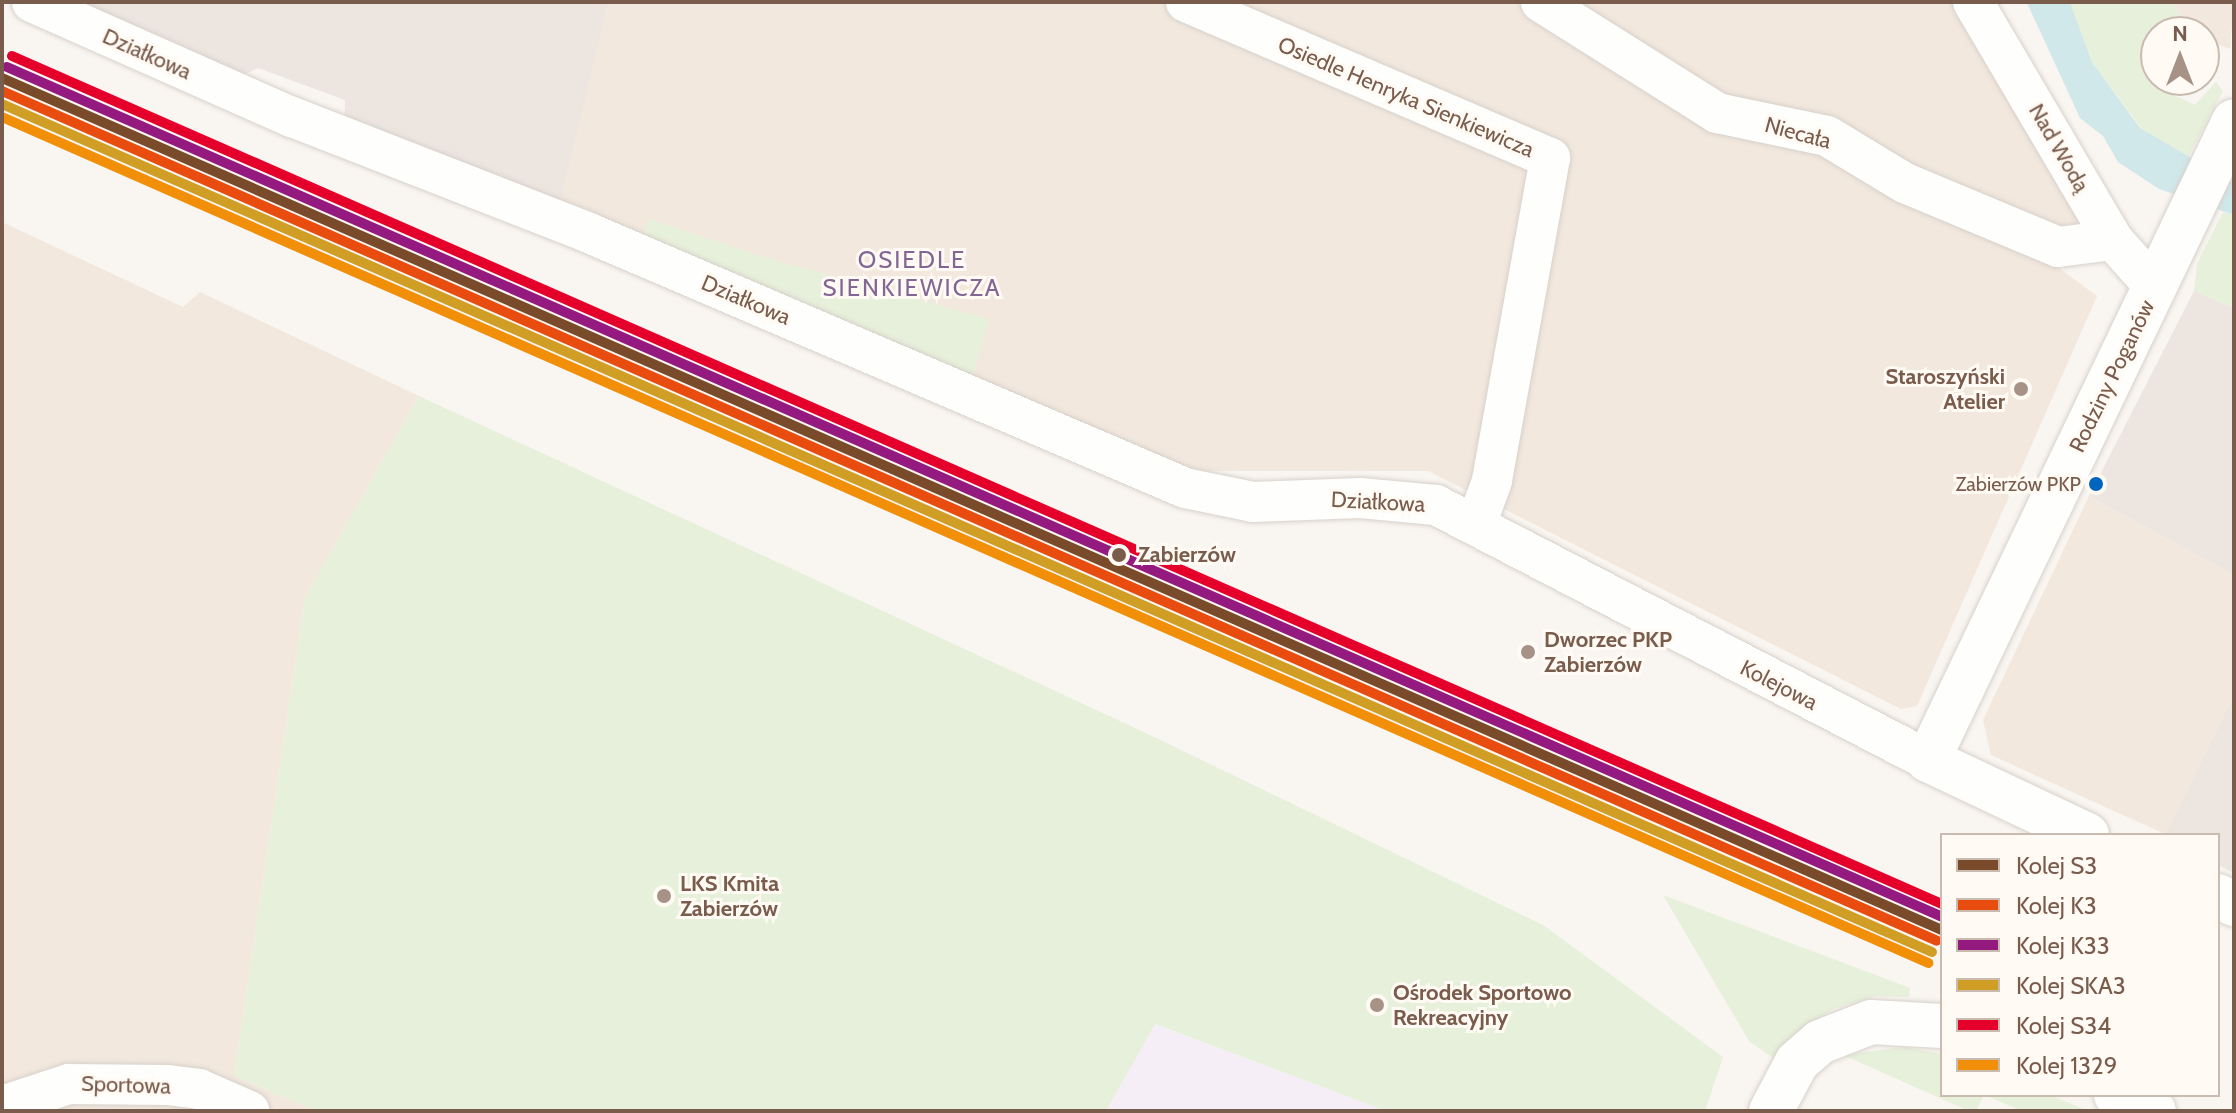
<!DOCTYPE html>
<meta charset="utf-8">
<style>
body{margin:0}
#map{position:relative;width:2236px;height:1113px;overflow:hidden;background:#f9f5f0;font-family:Cabin,sans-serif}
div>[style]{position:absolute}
.residential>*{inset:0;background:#f2e8de}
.industrial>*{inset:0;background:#ede5e0}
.education>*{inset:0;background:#f6eef6}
.green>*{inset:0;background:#e7f0db}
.water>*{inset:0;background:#d0e8ea}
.roads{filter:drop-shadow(0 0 2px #d7d1cb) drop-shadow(0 0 2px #d7d1cb)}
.minor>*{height:40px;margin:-20px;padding:0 20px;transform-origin:20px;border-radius:20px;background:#fefefd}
.tertiary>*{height:44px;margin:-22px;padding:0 22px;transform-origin:22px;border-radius:22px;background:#fefefd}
.rail-1>*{height:10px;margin:-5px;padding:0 5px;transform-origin:5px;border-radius:5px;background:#7a4b2a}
.rail-2>*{height:10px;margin:-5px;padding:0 5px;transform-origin:5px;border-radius:5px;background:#e84d0f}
.rail-3>*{height:10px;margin:-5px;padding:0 5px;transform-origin:5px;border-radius:5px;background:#951a80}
.rail-4>*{height:10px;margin:-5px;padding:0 5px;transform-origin:5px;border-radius:5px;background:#d09e25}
.rail-5>*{height:10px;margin:-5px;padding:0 5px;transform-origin:5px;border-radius:5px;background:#e4002b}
.rail-6>*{height:10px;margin:-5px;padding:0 5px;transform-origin:5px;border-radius:5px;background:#f28f08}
.dots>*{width:22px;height:22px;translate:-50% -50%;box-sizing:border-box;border:4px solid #fffaf3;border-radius:50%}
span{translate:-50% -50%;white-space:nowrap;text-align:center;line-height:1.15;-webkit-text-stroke:6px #fffaf3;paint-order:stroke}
.bus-label{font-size:20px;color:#7a5c4d}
.right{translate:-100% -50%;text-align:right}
.street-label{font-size:22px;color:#7a5c4d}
.poi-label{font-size:22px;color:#7a5c4d;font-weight:700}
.left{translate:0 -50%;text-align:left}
.stop-label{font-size:22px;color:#7a5c4d;font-weight:700}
.neighbourhood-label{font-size:24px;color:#846695;letter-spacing:2px}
.frame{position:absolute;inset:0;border:4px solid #7a5c4d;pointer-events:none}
.legend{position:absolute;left:1940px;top:833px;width:280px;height:264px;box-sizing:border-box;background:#fffaf3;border:2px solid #cabbb1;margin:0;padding:10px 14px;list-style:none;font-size:24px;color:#7a5c4d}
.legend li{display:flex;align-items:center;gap:16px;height:40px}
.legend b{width:40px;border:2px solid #cabbb1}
.north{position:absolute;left:2140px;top:16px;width:80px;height:80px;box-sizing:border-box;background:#fffaf3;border:2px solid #cabbb1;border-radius:50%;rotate:0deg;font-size:22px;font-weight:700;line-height:32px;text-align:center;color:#7a5c4d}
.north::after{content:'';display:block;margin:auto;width:28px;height:36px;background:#a69286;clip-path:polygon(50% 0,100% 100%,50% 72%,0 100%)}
</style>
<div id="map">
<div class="residential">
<div style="clip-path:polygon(607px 2px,1954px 2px,2079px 219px,2052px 263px,2097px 296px,1917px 706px,1901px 709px,1428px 471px,1195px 471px,558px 210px)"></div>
<div style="clip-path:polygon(2172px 2px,2234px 2px,2230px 49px,2204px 39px,2204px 32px,2190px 32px)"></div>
<div style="clip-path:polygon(2px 222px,183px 307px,200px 292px,419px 396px,305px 598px,234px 1076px,317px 1111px,2px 1111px)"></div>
<div style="clip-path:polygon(2089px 496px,2234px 575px,2234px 697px,2167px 835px,1991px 755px,1983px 720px)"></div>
</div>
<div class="industrial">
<div style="clip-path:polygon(52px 2px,608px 2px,558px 211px,344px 129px,345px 100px,258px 68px,225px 83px)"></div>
<div style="clip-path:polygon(2194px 291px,2234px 308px,2234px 575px,2089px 496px)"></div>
<div style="clip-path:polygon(2234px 696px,2234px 873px,2218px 865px,2218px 835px,2166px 835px)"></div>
</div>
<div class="education">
<div style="clip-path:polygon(1154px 1024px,1386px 1111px,1106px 1111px)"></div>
</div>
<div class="green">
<div style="clip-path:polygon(2070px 2px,2172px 2px,2190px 32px,2156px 32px,2156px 80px,2178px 80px,2174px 95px,2195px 105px,2216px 82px,2223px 91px,2187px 159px,2141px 128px,2092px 62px)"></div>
<div style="clip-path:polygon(2223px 212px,2234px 215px,2234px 308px,2194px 291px,2197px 264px)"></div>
<div style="clip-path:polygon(649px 219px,774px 260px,989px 319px,972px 379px,640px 242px)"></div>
<div style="clip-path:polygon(419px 396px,1150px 735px,1543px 925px,1723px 1057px,1705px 1111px,1386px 1111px,1155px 1024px,1106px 1111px,317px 1111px,234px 1076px,305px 598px)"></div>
<div style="clip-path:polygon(1663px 895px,1910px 988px,1909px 997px,1876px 996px,1833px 1009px,1796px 1033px,1776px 1060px,1749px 1041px)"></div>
<div style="clip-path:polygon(1904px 1047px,1942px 1054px,1942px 1095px,2050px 1095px,2089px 1111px,2022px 1111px,1984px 1095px,1976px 1111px,1969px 1111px,1843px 1055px)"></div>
</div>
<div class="water">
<div style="clip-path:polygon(2070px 2px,2092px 62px,2140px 128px,2234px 183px,2234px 215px,2159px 189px,2118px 162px,2103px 136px,2080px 118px,2027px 3px)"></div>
</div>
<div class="roads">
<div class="minor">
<div style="left:32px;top:2px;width:284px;rotate:23.9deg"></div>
<div style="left:292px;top:117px;width:319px;rotate:21.3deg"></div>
<div style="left:589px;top:233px;width:648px;rotate:23.16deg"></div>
<div style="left:1185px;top:488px;width:69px;rotate:11.6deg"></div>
<div style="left:1253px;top:502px;width:107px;rotate:-2.1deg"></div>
<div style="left:1360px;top:498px;width:76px;rotate:5.3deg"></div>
<div style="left:1436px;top:505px;width:554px;rotate:27.4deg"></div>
<div style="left:1186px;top:2px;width:396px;rotate:23.2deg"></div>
<div style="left:1550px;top:158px;width:328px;rotate:100.2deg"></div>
<div style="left:1492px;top:481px;width:44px;rotate:110.1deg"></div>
<div style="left:1541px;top:2px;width:208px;rotate:32.2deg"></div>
<div style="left:1717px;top:113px;width:112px;rotate:11.8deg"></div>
<div style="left:1827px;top:136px;width:91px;rotate:31.1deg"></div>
<div style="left:1905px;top:183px;width:166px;rotate:22.7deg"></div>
<div style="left:2058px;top:247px;width:55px;rotate:-7.3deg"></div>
<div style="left:1973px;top:2px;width:276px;rotate:59.5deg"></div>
<div style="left:2113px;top:240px;width:63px;rotate:48.2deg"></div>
<div style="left:2px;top:1106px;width:71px;rotate:-18.2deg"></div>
<div style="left:69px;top:1084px;width:99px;rotate:0.6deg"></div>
<div style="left:168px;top:1085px;width:31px;rotate:7deg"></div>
<div style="left:199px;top:1089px;width:55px;rotate:23.7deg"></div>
</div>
<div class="tertiary">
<div style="left:2087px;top:835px;width:176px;rotate:-154.7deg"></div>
<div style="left:1928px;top:760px;width:708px;rotate:-64.41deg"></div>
<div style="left:2218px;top:896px;width:18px;rotate:27deg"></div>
<div style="left:2116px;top:1095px;width:41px;rotate:22.8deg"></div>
<div style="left:1771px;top:1111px;width:55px;rotate:-62deg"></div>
<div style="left:1797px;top:1062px;width:30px;rotate:-41deg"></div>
<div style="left:1820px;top:1042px;width:55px;rotate:-21.4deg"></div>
<div style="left:1871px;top:1022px;width:71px;rotate:3.2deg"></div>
</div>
</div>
<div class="rail-1">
<div style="left:2px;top:78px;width:2119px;rotate:23.71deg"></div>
</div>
<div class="rail-2">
<div style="left:2px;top:91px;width:2113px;rotate:23.71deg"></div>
</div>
<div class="rail-3">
<div style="left:7px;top:67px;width:2113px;rotate:23.71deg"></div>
</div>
<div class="rail-4">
<div style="left:2px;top:104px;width:2108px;rotate:23.72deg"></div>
</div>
<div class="rail-5">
<div style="left:12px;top:56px;width:2108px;rotate:23.72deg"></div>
</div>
<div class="rail-6">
<div style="left:2px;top:117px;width:2104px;rotate:23.71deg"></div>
</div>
<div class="dots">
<div style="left:2021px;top:389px;background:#a69286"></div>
<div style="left:2096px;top:484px;background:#0065bd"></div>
<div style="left:1119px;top:555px;background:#7a5c4d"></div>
<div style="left:1528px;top:652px;background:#a69286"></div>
<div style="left:664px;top:896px;background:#a69286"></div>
<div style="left:1377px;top:1005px;background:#a69286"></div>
</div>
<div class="bus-label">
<span class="right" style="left:2081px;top:484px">Zabierzów PKP</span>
</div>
<div class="street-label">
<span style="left:147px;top:54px;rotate:24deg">Działkowa</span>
<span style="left:1406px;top:97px;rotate:23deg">Osiedle Henryka Sienkiewicza</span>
<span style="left:1798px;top:133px;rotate:15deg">Niecała</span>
<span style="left:2059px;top:148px;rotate:60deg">Nad Wodą</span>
<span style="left:746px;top:300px;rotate:23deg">Działkowa</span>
<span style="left:2112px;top:376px;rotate:-64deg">Rodziny Poganów</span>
<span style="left:1378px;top:502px;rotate:3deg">Działkowa</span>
<span style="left:1779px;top:685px;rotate:27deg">Kolejowa</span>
<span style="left:126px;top:1085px;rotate:2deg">Sportowa</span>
</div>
<div class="poi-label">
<span class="right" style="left:2005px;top:389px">Staroszyński<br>Atelier</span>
<span class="left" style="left:1544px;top:652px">Dworzec PKP<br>Zabierzów</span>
<span class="left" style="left:680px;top:896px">LKS Kmita<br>Zabierzów</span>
<span class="left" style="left:1393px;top:1005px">Ośrodek Sportowo<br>Rekreacyjny</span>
</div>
<div class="stop-label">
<span class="left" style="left:1138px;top:555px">Zabierzów</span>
</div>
<div class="neighbourhood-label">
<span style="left:912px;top:274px">OSIEDLE<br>SIENKIEWICZA</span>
</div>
<div class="frame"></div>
<ul class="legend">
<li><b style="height:10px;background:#7a4b2a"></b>Kolej S3</li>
<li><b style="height:10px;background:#e84d0f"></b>Kolej K3</li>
<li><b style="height:10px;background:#951a80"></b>Kolej K33</li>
<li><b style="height:10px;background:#d09e25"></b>Kolej SKA3</li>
<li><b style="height:10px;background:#e4002b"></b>Kolej S34</li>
<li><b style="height:10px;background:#f28f08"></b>Kolej 1329</li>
</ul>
<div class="north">N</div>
</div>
